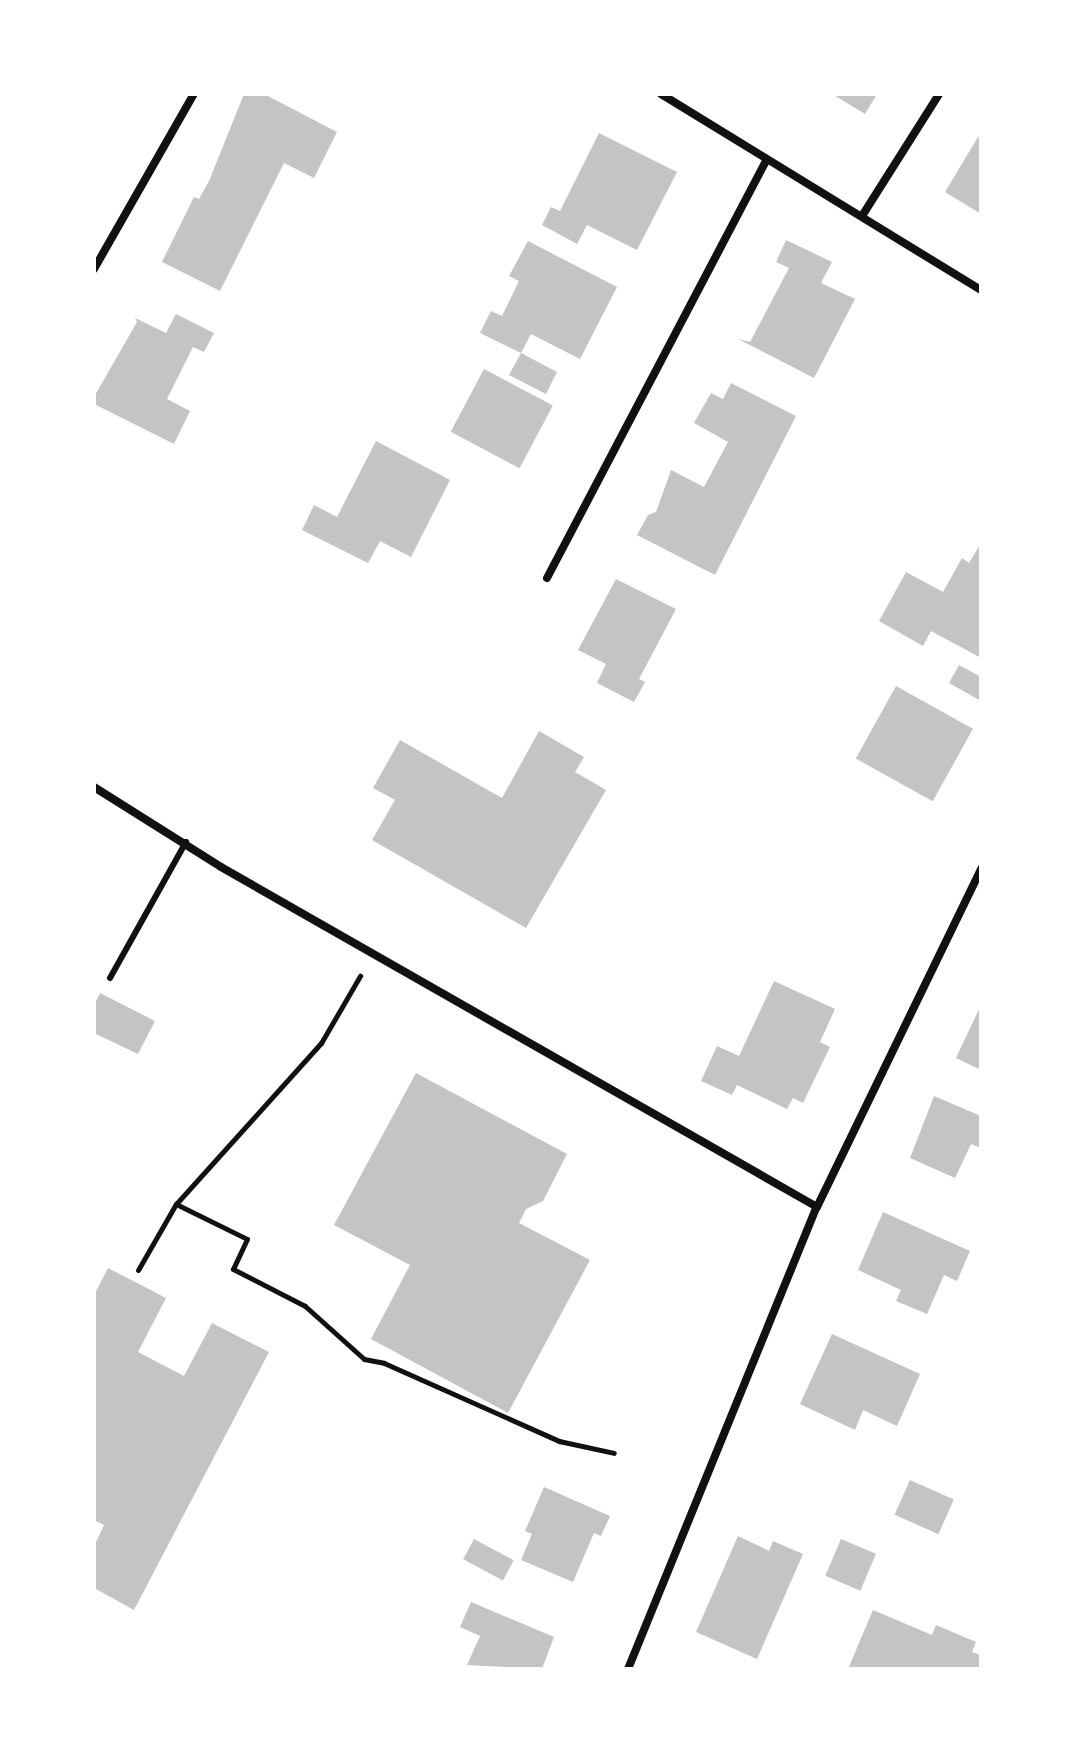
<!DOCTYPE html>
<style>
body{margin:0}
#map{position:relative;width:1075px;height:1763px;overflow:hidden;background:#fff;font-family:Jost,sans-serif}
div>[style]{position:absolute}
.building>*{inset:0;background:#c4c4c4;transform-origin:0 0}
.path>*{height:5px;margin:-2.5px;padding:0 2.5px;transform-origin:2.5px;border-radius:2.5px;background:#111}
.service>*{height:6px;margin:-3px;padding:0 3px;transform-origin:3px;border-radius:3px;background:#111}
.minor>*{height:8px;margin:-4px;padding:0 4px;transform-origin:4px;border-radius:4px;background:#111}
span{translate:-50% -50%;white-space:nowrap;text-align:center;line-height:1.15;-webkit-text-stroke:6px #fff;paint-order:stroke}
.frame{position:absolute;inset:0;border:96px solid #fff;pointer-events:none}
</style>
<div id="map">
<div class="building">
<div style="clip-path:polygon(244px 94px,264px 94px,337px 132px,314px 178px,284px 163px,220px 291px,162px 262px,194px 197px,199px 199px,209px 181px)"></div>
<div style="clip-path:polygon(832px 94px,877px 94px,865px 114px)"></div>
<div style="clip-path:polygon(599px 133px,677px 172px,637px 250px,587px 225px,577px 244px,542px 225px,551px 207px,560px 211px)"></div>
<div style="clip-path:polygon(978px 137px,981px 139px,981px 214px,945px 192px)"></div>
<div style="clip-path:polygon(786px 240px,832px 262px,821px 283px,855px 299px,814px 378px,738px 339px,750px 342px,789px 268px,776px 262px)"></div>
<div style="clip-path:polygon(528px 241px,617px 287px,580px 359px,531px 334px,521px 353px,557px 372px,546px 394px,509px 375px,521px 353px,480px 333px,491px 311px,502px 316px,519px 281px,509px 276px)"></div>
<div style="clip-path:polygon(176px 314px,214px 333px,204px 352px,193px 347px,167px 399px,190px 411px,174px 444px,94px 404px,94px 397px,137px 322px,135px 318px,166px 333px)"></div>
<div style="left:484px;top:369px;width:78px;height:71px;rotate:28deg"></div>
<div style="clip-path:polygon(731px 383px,796px 416px,715px 575px,637px 535px,648px 515px,656px 512px,671px 470px,704px 487px,728px 442px,694px 423px,711px 393px,723px 399px)"></div>
<div style="clip-path:polygon(376px 441px,450px 480px,411px 557px,380px 541px,368px 563px,302px 530px,314px 505px,337px 517px)"></div>
<div style="clip-path:polygon(981px 543px,981px 658px,931px 631px,923px 646px,879px 621px,906px 572px,943px 592px,962px 558px,969px 563px)"></div>
<div style="clip-path:polygon(616px 579px,676px 609px,639px 679px,645px 682px,634px 702px,597px 683px,606px 664px,578px 650px)"></div>
<div style="clip-path:polygon(959px 665px,981px 677px,981px 701px,949px 683px)"></div>
<div style="left:896px;top:686px;width:88px;height:83px;rotate:29deg"></div>
<div style="clip-path:polygon(539px 731px,584px 757px,575px 772px,606px 790px,526px 928px,372px 840px,395px 800px,373px 788px,400px 740px,502px 798px)"></div>
<div style="clip-path:polygon(774px 981px,835px 1009px,820px 1042px,830px 1047px,803px 1103px,793px 1098px,787px 1109px,737px 1085px,732px 1095px,701px 1081px,717px 1046px,739px 1056px)"></div>
<div style="clip-path:polygon(100px 993px,155px 1021px,138px 1054px,94px 1033px,94px 1005px)"></div>
<div style="clip-path:polygon(981px 1005px,981px 1070px,956px 1058px)"></div>
<div style="clip-path:polygon(416px 1073px,567px 1154px,543px 1201px,526px 1209px,519px 1223px,590px 1260px,508px 1413px,371px 1339px,410px 1265px,334px 1225px)"></div>
<div style="clip-path:polygon(934px 1096px,981px 1116px,981px 1148px,971px 1144px,955px 1178px,910px 1158px)"></div>
<div style="clip-path:polygon(883px 1212px,970px 1251px,957px 1281px,944px 1275px,927px 1314px,896px 1301px,901px 1290px,858px 1270px)"></div>
<div style="clip-path:polygon(108px 1268px,166px 1298px,138px 1352px,184px 1376px,212px 1323px,269px 1352px,134px 1610px,94px 1588px,94px 1546px,104px 1525px,94px 1520px,94px 1295px)"></div>
<div style="clip-path:polygon(832px 1334px,920px 1374px,897px 1426px,863px 1410px,855px 1430px,800px 1404px)"></div>
<div style="left:910px;top:1480px;width:48px;height:38px;rotate:24deg"></div>
<div style="clip-path:polygon(544px 1487px,610px 1516px,601px 1536px,594px 1533px,573px 1582px,521px 1560px,532px 1534px,525px 1531px)"></div>
<div style="clip-path:polygon(738px 1536px,769px 1551px,773px 1541px,803px 1554px,757px 1659px,696px 1632px)"></div>
<div style="left:474px;top:1539px;width:45px;height:23px;rotate:28deg"></div>
<div style="left:841px;top:1539px;width:38px;height:40px;rotate:23deg"></div>
<div style="clip-path:polygon(471px 1602px,554px 1637px,542px 1669px,467px 1665px,480px 1636px,460px 1627px)"></div>
<div style="clip-path:polygon(873px 1610px,932px 1635px,936px 1625px,976px 1642px,972px 1652px,981px 1655px,981px 1669px,848px 1669px)"></div>
</div>
<div class="path">
<div style="left:176px;top:1204px;width:217px;rotate:-48deg"></div>
<div style="left:321px;top:1043px;width:78px;rotate:-59.8deg"></div>
<div style="left:138px;top:1270px;width:76px;rotate:-60.1deg"></div>
<div style="left:176px;top:1204px;width:79px;rotate:26.2deg"></div>
<div style="left:247px;top:1239px;width:33px;rotate:115deg"></div>
<div style="left:233px;top:1269px;width:81px;rotate:27.2deg"></div>
<div style="left:305px;top:1306px;width:79px;rotate:41.9deg"></div>
<div style="left:364px;top:1359px;width:20px;rotate:11deg"></div>
<div style="left:384px;top:1363px;width:192px;rotate:24deg"></div>
<div style="left:559px;top:1441px;width:56px;rotate:12.3deg"></div>
</div>
<div class="service">
<div style="left:110px;top:978px;width:156px;rotate:-60.8deg"></div>
</div>
<div class="minor">
<div style="left:661px;top:94px;width:375px;rotate:31.5deg"></div>
<div style="left:862px;top:216px;width:144px;rotate:-57.7deg"></div>
<div style="left:94px;top:269px;width:202px;rotate:-60.3deg"></div>
<div style="left:547px;top:578px;width:472px;rotate:-62.3deg"></div>
<div style="left:94px;top:787px;width:150px;rotate:32.2deg"></div>
<div style="left:221px;top:867px;width:686px;rotate:29.7deg"></div>
<div style="left:628px;top:1669px;width:499px;rotate:-67.8deg"></div>
<div style="left:817px;top:1207px;width:376px;rotate:-64.1deg"></div>
</div>
<div class="frame"></div>
</div>
